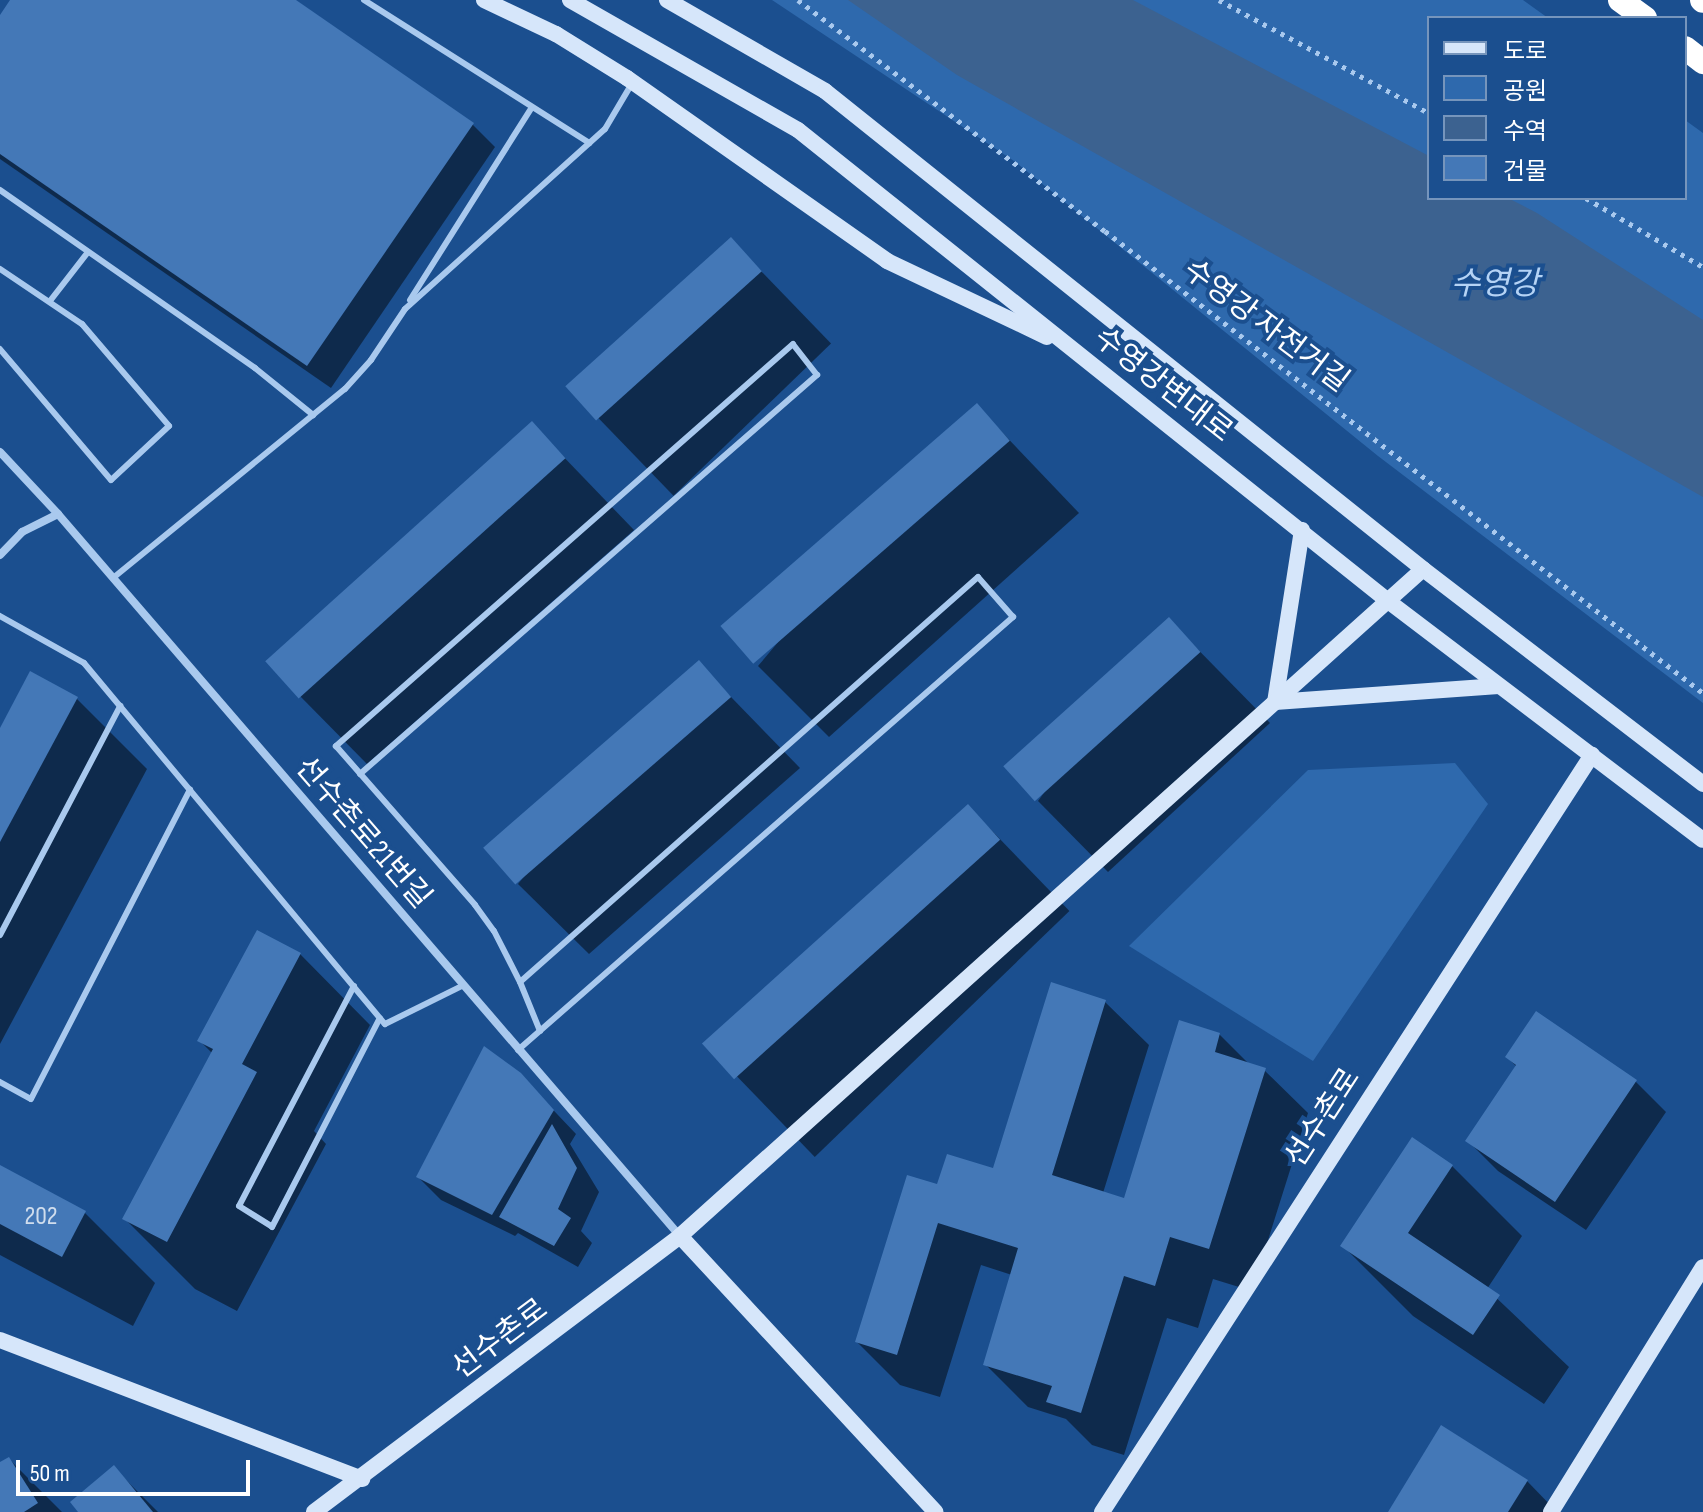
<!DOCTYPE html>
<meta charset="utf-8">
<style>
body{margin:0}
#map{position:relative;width:1703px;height:1512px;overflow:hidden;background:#1b4f8f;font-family:"Sofia Sans Condensed","Noto Sans KR",sans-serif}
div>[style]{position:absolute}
.green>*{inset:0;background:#2e69ad}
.water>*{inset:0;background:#3c6290}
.shadow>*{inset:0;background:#0007;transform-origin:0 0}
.building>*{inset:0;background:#4478b7;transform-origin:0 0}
.path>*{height:5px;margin-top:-2.5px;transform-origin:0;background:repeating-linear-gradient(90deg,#a9c9ee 0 4px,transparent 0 10px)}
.lane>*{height:6px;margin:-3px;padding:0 3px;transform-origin:3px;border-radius:3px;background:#a9c9ee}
.street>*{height:8px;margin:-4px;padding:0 4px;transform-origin:4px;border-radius:4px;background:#a9c9ee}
.secondary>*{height:16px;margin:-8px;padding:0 8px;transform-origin:8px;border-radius:8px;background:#d6e6fa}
.highway>*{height:24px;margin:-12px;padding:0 12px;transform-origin:12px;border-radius:12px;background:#fff}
span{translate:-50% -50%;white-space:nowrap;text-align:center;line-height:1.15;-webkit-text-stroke:8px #1b4f8f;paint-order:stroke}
.number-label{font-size:26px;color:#d0dded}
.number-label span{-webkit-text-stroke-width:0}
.street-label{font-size:30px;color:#fff}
.water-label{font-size:32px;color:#b5d3f5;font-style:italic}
.legend{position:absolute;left:1427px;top:16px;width:260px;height:184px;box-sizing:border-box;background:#1b4f8f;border:2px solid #7695bc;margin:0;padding:10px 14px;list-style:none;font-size:24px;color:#fff}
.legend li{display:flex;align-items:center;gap:16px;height:40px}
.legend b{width:40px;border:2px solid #7695bc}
.scale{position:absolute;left:16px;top:1460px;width:234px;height:36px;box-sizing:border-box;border:4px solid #fff;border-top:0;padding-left:10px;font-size:24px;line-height:28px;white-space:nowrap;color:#fff;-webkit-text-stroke:6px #1b4f8f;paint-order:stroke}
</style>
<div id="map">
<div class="green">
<div style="clip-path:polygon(772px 0,1523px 0,1548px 18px,1429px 18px,1429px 198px,1685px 198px,1685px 120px,1703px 133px,1703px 703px,1378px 456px,1014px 161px)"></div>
<div style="clip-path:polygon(1455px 763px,1488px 804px,1313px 1061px,1129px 946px,1308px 770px)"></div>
</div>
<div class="water">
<div style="clip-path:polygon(848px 0,1133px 0,1429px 156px,1429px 198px,1508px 198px,1537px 213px,1703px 320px,1703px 497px,957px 75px)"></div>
</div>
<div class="shadow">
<div style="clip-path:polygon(13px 0,292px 0,473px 125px,495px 147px,331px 388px,0 159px,0 19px)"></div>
<div style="left:731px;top:240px;width:144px;height:219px;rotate:46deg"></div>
<div style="clip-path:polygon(977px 406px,1079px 513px,829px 737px,758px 666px)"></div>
<div style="clip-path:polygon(532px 424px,634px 530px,367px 764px,297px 693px)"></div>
<div style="clip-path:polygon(1169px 620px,1270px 723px,1108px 872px,1038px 801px)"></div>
<div style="clip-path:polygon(698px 663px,800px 768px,589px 954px,518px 884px)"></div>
<div style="clip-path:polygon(76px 698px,147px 769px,0 1044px,0 733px)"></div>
<div style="left:968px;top:806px;width:146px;height:354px;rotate:46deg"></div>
<div style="clip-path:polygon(300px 954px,370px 1025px,314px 1131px,326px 1144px,237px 1311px,195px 1289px,125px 1219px,213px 1054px,200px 1041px)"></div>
<div style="clip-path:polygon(1105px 1002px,1149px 1045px,1103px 1193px,1125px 1200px,1219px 1034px,1250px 1065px,1264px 1070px,1308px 1113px,1252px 1291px,1213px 1279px,1198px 1328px,1167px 1318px,1124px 1455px,1092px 1445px,1066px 1419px,1028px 1407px,985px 1364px,1012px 1275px,981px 1265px,940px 1397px,900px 1385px,857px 1342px,939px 1187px,994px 1171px)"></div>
<div style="clip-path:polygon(1507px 1057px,1636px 1082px,1666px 1112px,1586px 1230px,1498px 1171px,1468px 1141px,1517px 1067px)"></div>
<div style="clip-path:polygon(520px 1075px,576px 1134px,570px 1144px,599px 1192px,581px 1231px,592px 1243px,578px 1267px,518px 1233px,515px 1236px,441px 1200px,418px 1177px)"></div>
<div style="clip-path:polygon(1452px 1166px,1522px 1236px,1487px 1289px,1569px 1367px,1544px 1404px,1413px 1316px,1343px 1246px)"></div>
<div style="clip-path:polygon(0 1167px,85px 1213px,155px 1283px,133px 1326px,0 1255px)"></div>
<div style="clip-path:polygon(9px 1459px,62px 1512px,0 1512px,0 1465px)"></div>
<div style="clip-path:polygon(114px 1468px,158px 1512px,80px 1512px)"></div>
<div style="clip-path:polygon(1527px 1481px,1557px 1512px,1390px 1512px)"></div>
</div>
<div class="building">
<div style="clip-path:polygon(10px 0,296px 0,474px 123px,307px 366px,0 154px,0 15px)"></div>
<div style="left:731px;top:237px;width:46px;height:223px;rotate:48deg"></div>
<div style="left:977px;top:403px;width:50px;height:340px;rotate:49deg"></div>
<div style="left:532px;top:421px;width:50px;height:359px;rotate:48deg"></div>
<div style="left:1169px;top:617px;width:47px;height:223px;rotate:48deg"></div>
<div style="left:699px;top:660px;width:49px;height:286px;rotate:49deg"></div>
<div style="clip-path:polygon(30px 671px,78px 697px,0 842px,0 728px)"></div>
<div style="left:968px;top:804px;width:48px;height:358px;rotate:48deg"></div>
<div style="clip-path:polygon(257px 930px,301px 953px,242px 1064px,257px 1072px,167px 1242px,122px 1219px,213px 1049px,197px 1041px)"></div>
<div style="clip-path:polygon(1051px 982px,1106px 1000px,1052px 1175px,1124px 1198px,1179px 1020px,1220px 1033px,1215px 1052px,1266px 1068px,1209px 1249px,1170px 1237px,1155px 1286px,1124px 1276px,1081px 1413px,1046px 1402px,1052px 1386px,983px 1365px,1018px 1248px,938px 1223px,897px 1355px,855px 1342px,907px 1175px,937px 1184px,947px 1154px,993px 1168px)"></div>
<div style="clip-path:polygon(1536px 1011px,1637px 1080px,1555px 1202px,1465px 1141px,1516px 1065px,1505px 1057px)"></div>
<div style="clip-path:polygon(484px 1046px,521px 1073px,554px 1110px,492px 1215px,416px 1177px)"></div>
<div style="clip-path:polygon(552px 1124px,577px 1168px,558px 1209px,571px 1218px,554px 1246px,499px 1217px)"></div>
<div style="clip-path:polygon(1412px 1137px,1453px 1165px,1408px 1233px,1500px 1295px,1473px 1335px,1340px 1246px)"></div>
<div style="clip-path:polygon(0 1165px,86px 1211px,62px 1257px,0 1224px)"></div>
<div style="clip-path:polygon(1441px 1425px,1528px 1480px,1508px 1512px,1388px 1512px)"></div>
<div style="clip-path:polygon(9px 1457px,38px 1503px,24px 1512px,0 1512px,0 1462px)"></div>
<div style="clip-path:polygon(114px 1465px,153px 1512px,78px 1512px,70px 1502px)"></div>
</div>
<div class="path">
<div style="left:798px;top:0;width:384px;rotate:37deg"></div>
<div style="left:1105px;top:231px;width:756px;rotate:37.69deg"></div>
<div style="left:1219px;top:0;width:238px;rotate:28.3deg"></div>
<div style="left:1586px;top:198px;width:136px;rotate:30.5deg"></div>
</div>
<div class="lane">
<div style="left:364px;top:0;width:267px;rotate:32.4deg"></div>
<div style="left:0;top:190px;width:311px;rotate:34.9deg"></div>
<div style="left:255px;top:368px;width:75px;rotate:39deg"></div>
<div style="left:0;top:269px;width:99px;rotate:33.9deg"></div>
<div style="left:82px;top:324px;width:134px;rotate:49.5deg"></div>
<div style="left:169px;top:426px;width:79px;rotate:137deg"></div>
<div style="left:111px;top:480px;width:172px;rotate:-130.3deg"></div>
<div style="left:410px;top:300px;width:228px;rotate:-57.7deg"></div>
<div style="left:50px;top:301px;width:62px;rotate:-52.2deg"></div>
<div style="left:113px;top:578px;width:299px;rotate:-39.2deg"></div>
<div style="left:345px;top:389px;width:39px;rotate:-48deg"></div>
<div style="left:371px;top:360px;width:61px;rotate:-56.3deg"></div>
<div style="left:405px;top:309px;width:269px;rotate:-42deg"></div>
<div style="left:605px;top:129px;width:51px;rotate:-59.4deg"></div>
<div style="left:0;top:616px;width:96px;rotate:29.2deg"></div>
<div style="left:84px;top:663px;width:470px;rotate:50.2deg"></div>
<div style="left:385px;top:1024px;width:86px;rotate:-26.3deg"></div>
<div style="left:360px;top:774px;width:607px;rotate:-41.12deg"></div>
<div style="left:817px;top:375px;width:39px;rotate:-128deg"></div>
<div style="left:793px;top:344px;width:609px;rotate:138.66deg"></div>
<div style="left:336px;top:746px;width:211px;rotate:48.8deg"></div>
<div style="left:475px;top:905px;width:32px;rotate:54deg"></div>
<div style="left:494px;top:931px;width:57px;rotate:63deg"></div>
<div style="left:0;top:935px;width:259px;rotate:-62.3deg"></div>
<div style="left:354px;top:986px;width:248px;rotate:117.6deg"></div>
<div style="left:239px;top:1206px;width:39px;rotate:32deg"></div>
<div style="left:272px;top:1227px;width:235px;rotate:-62.7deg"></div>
<div style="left:518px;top:1050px;width:658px;rotate:-41.18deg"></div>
<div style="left:1013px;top:617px;width:53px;rotate:-131.2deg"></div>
<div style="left:978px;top:577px;width:611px;rotate:138.51deg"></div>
<div style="left:520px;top:982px;width:53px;rotate:67.8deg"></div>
<div style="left:0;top:1082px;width:35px;rotate:29deg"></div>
<div style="left:31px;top:1099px;width:348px;rotate:-62.8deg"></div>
</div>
<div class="street">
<div style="left:0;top:452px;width:85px;rotate:46.9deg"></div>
<div style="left:58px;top:514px;width:953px;rotate:49.26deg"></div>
<div style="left:0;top:555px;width:32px;rotate:-46deg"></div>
<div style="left:22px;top:532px;width:40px;rotate:-26.6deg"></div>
</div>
<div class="secondary">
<div style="left:484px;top:0;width:80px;rotate:25.3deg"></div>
<div style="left:556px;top:34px;width:84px;rotate:31.8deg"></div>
<div style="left:627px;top:78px;width:318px;rotate:35.1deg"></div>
<div style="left:887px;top:261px;width:177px;rotate:25.4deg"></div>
<div style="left:570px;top:0;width:262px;rotate:29.7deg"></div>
<div style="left:798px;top:130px;width:755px;rotate:38.6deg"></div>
<div style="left:1388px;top:601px;width:395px;rotate:37.2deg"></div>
<div style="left:667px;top:0;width:182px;rotate:29.9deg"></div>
<div style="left:825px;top:91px;width:766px;rotate:38.64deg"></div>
<div style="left:1423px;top:569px;width:353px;rotate:37.5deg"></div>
<div style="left:1302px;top:530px;width:174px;rotate:98.9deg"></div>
<div style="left:1275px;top:702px;width:224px;rotate:-4.1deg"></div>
<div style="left:680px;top:1236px;width:376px;rotate:47.2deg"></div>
<div style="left:0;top:1340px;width:388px;rotate:21deg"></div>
<div style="left:314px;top:1512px;width:458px;rotate:-37deg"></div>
<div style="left:680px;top:1236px;width:998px;rotate:-41.91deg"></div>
<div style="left:1102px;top:1512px;width:902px;rotate:-57.09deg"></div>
<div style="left:1551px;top:1512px;width:288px;rotate:-58.2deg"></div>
</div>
<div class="highway">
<div style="left:1620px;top:0;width:31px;rotate:36deg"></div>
<div style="left:1702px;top:0;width:1px;rotate:45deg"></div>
<div style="left:1685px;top:48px;width:23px;rotate:38deg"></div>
</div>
<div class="number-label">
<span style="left:41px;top:1217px">202</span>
</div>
<div class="street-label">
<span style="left:1266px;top:326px;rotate:37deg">수영강 자전거길</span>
<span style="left:1163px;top:385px;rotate:38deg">수영강변대로</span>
<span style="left:363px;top:833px;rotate:49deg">선수촌로21번길</span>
<span style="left:1323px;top:1118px;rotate:-57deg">선수촌로</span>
<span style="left:500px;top:1339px;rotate:-37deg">선수촌로</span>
</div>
<div class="water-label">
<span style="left:1495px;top:285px">수영강</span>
</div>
<ul class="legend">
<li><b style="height:10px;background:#d6e6fa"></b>도로</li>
<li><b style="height:22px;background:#2e69ad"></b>공원</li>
<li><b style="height:22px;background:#3c6290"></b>수역</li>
<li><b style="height:22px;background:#4478b7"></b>건물</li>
</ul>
<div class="scale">50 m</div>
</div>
